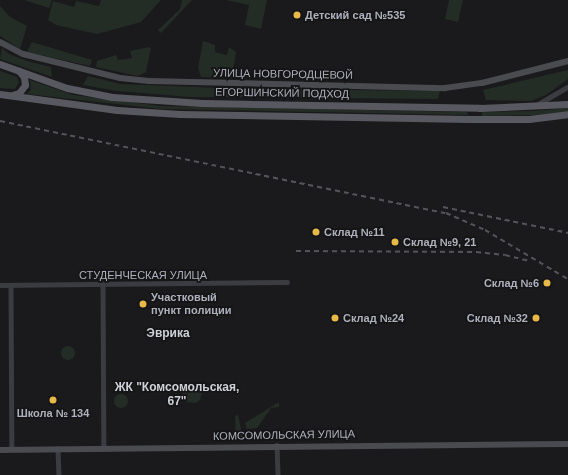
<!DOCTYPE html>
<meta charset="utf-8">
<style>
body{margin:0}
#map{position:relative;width:568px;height:475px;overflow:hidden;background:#1a1a1c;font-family:Arial,sans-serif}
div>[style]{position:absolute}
.green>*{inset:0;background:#242c26}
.round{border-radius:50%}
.street>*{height:4.5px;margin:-2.25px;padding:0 2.25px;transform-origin:2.25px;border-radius:2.25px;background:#3b3c41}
.secondary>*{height:6px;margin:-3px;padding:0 3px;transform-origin:3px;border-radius:3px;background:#494b51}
.primary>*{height:7px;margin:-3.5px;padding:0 3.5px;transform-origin:3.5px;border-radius:3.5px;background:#585960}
.rail>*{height:1.5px;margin-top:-0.75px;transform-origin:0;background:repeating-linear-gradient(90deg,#52545a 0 5px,transparent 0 9px)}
.dots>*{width:11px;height:11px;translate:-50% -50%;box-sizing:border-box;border:2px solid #151517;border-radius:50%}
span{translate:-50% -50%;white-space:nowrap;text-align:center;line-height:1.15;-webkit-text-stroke:3.5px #151517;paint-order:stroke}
.poi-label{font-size:11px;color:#aeb1bb;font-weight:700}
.left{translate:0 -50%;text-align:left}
.right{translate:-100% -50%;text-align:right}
.street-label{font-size:11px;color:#aeb1bb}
.neighbourhood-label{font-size:12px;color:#ced0d7;font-weight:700}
</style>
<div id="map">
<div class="green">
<div style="clip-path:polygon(24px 0,52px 0,49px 8px)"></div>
<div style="clip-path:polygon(101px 0,161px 0,141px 22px,97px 34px,56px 25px,48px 20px,53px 1px,74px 7px,76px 1px,99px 6px)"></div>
<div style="clip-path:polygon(182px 0,192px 0,161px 33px,158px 30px,180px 9px)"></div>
<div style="clip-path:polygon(226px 0,267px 0,261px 29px,245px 25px,249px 5px)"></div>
<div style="clip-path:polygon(449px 0,463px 0,458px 22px,445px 19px)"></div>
<div style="clip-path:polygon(0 6px,10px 17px,27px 26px,20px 49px,0 36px)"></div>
<div style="clip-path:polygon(203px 41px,215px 45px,215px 52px,227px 55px,229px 47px,236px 52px,232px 78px,201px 77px,198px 68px)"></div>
<div style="clip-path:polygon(32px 42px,92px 60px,90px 66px,27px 52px)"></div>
<div style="clip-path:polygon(149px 47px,151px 48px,146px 72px,138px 76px,96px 67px,97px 61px,116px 55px,118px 60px,132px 58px,130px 51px)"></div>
<div style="clip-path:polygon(2px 48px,9px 54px,27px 61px,51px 67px,52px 77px,0 59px)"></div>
<div style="clip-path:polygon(568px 70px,568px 79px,546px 95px,531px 101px,486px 100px,483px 90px)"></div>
<div style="clip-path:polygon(0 71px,17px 77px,19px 82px,15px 89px,0 88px)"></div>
<div style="clip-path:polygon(88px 76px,120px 84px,248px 89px,440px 91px,438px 99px,190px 97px,117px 91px,83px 85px)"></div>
<div style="clip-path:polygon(30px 80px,73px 95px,161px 106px,467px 112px,468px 115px,161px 109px,27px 94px,31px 90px)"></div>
<div style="clip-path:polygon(568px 108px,568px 112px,535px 115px,482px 116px,482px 112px,534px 111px)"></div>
<div class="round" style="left:61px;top:346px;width:14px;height:14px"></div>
<div style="clip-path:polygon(193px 386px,202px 392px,200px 400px,196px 403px,186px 402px,181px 391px)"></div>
<div class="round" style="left:114px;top:394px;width:14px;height:14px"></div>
<div style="clip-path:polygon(279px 402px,279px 407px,271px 408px,257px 428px,247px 429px,245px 423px)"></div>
<div style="clip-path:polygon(238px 415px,243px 438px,236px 438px,235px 416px)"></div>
</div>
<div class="street">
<div style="left:538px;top:104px;width:34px;rotate:-30deg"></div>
<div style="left:103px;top:284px;width:164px;rotate:89.7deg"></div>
<div style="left:0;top:285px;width:287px;rotate:-0.6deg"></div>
<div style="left:11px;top:285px;width:164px;rotate:89.7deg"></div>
<div style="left:277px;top:445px;width:30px;rotate:88deg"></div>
<div style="left:58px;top:448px;width:27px;rotate:88deg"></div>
</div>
<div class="secondary">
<div style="left:0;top:42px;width:26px;rotate:28deg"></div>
<div style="left:23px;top:54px;width:100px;rotate:13.9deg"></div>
<div style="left:120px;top:78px;width:29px;rotate:6deg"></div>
<div style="left:149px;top:81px;width:296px;rotate:1.4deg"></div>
<div style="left:445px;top:88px;width:37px;rotate:-8deg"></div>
<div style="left:482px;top:83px;width:89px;rotate:-14.3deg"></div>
<div style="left:0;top:450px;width:568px;rotate:-0.61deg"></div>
</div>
<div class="primary">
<div style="left:0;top:64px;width:71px;rotate:19.7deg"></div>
<div style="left:67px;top:88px;width:46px;rotate:11.3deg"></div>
<div style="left:112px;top:97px;width:90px;rotate:3.8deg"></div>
<div style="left:202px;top:103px;width:278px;rotate:1deg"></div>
<div style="left:480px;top:108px;width:88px;rotate:-2.6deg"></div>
<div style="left:0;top:94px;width:118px;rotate:7.8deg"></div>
<div style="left:117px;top:110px;width:63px;rotate:3.6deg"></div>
<div style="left:180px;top:114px;width:289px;rotate:1deg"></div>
<div style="left:469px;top:119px;width:60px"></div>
<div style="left:529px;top:119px;width:39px;rotate:-7deg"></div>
<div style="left:12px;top:95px;width:7px;rotate:-16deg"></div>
<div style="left:19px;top:93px;width:10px;rotate:-53deg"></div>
<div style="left:25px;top:85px;width:8px;rotate:-97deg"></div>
<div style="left:24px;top:77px;width:8px;rotate:-130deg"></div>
</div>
<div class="rail">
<div style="left:0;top:121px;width:455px;rotate:11.7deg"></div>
<div style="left:446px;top:213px;width:43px;rotate:23.6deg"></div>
<div style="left:485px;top:230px;width:96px;rotate:30.6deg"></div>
<div style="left:443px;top:207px;width:128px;rotate:11.7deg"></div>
<div style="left:296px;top:251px;width:180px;rotate:0.3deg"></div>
<div style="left:476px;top:252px;width:29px;rotate:6deg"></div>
<div style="left:505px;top:255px;width:25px;rotate:14deg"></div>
</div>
<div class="dots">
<div style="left:297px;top:15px;background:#e8b947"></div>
<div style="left:316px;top:232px;background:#e8b947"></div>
<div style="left:395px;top:242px;background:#e8b947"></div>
<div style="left:547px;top:283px;background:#e8b947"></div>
<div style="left:143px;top:304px;background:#e8b947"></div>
<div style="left:335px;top:318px;background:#e8b947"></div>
<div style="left:536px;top:318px;background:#e8b947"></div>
<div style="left:53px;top:400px;background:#e8b947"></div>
</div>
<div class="poi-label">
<span class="left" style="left:305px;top:15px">Детский сад №535</span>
<span class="left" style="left:324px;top:232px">Склад №11</span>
<span class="left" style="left:403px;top:242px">Склад №9, 21</span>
<span class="right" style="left:539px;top:283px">Склад №6</span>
<span class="left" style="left:151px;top:304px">Участковый<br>пункт полиции</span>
<span class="left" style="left:343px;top:318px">Склад №24</span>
<span class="right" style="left:528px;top:318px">Склад №32</span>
<span style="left:53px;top:413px">Школа № 134</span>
</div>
<div class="street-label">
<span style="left:283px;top:74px;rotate:1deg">УЛИЦА НОВГОРОДЦЕВОЙ</span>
<span style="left:282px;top:93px;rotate:1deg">ЕГОРШИНСКИЙ ПОДХОД</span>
<span style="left:143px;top:275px">СТУДЕНЧЕСКАЯ УЛИЦА</span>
<span style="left:284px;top:435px;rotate:-1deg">КОМСОМОЛЬСКАЯ УЛИЦА</span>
</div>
<div class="neighbourhood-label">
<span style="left:168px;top:334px">Эврика</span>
<span style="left:177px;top:395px">ЖК "Комсомольская,<br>67"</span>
</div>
</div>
